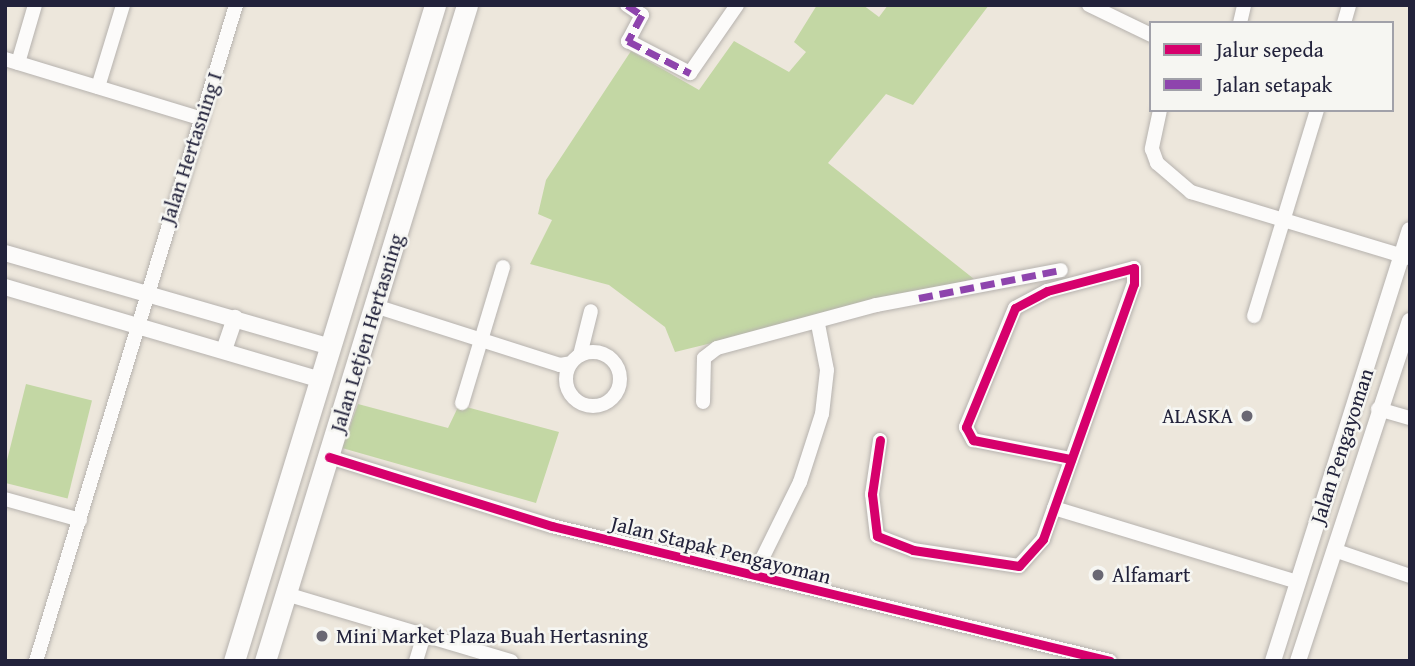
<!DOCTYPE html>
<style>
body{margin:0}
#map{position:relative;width:1415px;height:666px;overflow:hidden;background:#ede7dc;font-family:"Gentium Book Plus",serif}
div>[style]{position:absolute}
.green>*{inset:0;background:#c3d7a4;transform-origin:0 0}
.roads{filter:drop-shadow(0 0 2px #b6b2ae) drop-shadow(0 0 2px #b6b2ae)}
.minor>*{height:14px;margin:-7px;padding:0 7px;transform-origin:7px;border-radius:7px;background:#fcfbfa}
.minor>.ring{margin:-7px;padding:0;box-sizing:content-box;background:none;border:14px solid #fcfbfa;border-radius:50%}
.tertiary>*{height:16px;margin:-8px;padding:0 8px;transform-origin:8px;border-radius:8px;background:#fcfbfa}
.primary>*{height:21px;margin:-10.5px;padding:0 10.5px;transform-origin:10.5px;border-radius:10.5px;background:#fcfbfa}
.quiet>*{height:7px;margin-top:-3.5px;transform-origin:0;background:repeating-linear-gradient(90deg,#8e44ad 0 14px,transparent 0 21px)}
.cycleway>*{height:9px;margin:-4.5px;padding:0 4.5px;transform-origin:4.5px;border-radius:4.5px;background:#d6006c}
.dots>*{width:19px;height:19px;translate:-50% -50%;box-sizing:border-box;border:4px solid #f6f6f2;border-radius:50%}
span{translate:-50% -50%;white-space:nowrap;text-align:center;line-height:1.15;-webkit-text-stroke:5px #f6f6f2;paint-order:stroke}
.street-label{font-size:21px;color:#22223b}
.poi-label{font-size:21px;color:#22223b}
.right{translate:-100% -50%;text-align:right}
.left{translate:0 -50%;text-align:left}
.frame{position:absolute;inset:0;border:7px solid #22223b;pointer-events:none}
.legend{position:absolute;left:1149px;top:21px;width:245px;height:91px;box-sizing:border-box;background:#f6f6f2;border:2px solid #a1a1a9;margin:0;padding:9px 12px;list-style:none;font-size:21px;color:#22223b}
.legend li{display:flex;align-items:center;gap:14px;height:35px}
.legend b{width:35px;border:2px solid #a1a1a9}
</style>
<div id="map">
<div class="green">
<div style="clip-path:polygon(817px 5px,863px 5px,879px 17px,888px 5px,989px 5px,913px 105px,886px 94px,828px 163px,974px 279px,675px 352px,665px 327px,609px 285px,530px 264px,552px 220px,538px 214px,546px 180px,631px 51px,699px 90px,734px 41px,789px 72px,806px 52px,794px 42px)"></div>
<div style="left:26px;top:384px;width:68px;height:101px;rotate:14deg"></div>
<div style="clip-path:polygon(358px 404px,448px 428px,459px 405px,559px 432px,536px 503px,342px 448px)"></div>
</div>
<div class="roads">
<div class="minor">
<div style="left:627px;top:5px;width:18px;rotate:34deg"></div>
<div style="left:642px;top:15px;width:30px;rotate:118deg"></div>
<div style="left:628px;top:41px;width:70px;rotate:27.3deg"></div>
<div style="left:690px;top:73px;width:83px;rotate:-55.3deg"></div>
<div style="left:1089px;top:5px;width:69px;rotate:25.8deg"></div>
<div style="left:1240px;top:23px;width:18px;rotate:-77deg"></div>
<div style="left:1344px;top:23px;width:19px;rotate:-74deg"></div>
<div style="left:5px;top:59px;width:206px;rotate:16.9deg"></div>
<div style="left:18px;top:63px;width:60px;rotate:-73.7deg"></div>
<div style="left:98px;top:87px;width:86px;rotate:-73deg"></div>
<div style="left:1160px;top:110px;width:40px;rotate:102deg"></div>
<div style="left:1152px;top:149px;width:15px;rotate:70deg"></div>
<div style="left:1157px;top:163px;width:45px;rotate:40.5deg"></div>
<div style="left:1191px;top:192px;width:229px;rotate:16.8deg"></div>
<div style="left:375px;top:306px;width:194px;rotate:17.7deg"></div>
<div style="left:560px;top:365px;width:11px;rotate:-10deg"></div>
<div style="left:1254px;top:316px;width:215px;rotate:-73deg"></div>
<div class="ring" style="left:566px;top:352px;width:40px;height:40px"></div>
<div style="left:580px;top:355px;width:45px;rotate:-76deg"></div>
<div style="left:703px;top:402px;width:44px;rotate:-88.7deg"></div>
<div style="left:704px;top:358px;width:16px;rotate:-38deg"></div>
<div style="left:717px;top:348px;width:165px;rotate:-15.1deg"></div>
<div style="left:876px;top:305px;width:188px;rotate:-10.7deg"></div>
<div style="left:462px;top:403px;width:142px;rotate:-73.2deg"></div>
<div style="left:1378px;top:409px;width:33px;rotate:16deg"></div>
<div style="left:880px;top:440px;width:55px;rotate:98.4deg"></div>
<div style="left:872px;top:494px;width:42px;rotate:83.2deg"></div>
<div style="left:877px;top:536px;width:39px;rotate:21deg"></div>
<div style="left:913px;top:550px;width:107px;rotate:8.6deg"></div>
<div style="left:1019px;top:566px;width:36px;rotate:-48deg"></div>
<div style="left:1043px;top:539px;width:271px;rotate:-70.4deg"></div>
<div style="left:1134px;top:284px;width:16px;rotate:-90deg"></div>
<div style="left:1134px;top:268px;width:90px;rotate:165.2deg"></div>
<div style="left:1047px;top:291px;width:36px;rotate:152deg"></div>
<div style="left:1015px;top:308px;width:129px;rotate:112.4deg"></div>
<div style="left:966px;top:427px;width:15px;rotate:62deg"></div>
<div style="left:973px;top:440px;width:100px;rotate:11deg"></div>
<div style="left:329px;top:457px;width:233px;rotate:17.2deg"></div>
<div style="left:552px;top:526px;width:574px;rotate:13.6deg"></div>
<div style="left:5px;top:499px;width:78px;rotate:15.6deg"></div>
<div style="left:1054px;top:508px;width:254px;rotate:16.9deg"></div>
<div style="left:1334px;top:550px;width:80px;rotate:18.9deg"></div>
<div style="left:754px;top:575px;width:104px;rotate:-63.7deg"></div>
<div style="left:800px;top:482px;width:71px;rotate:-72.1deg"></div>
<div style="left:822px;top:414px;width:44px;rotate:-83.5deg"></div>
<div style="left:827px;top:370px;width:47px;rotate:-101.1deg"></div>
<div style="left:286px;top:594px;width:235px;rotate:16.6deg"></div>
<div style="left:36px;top:661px;width:686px;rotate:-73.04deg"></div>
<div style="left:416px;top:661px;width:28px;rotate:-73deg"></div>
</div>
<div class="tertiary">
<div style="left:5px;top:253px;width:339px;rotate:16.1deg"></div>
<div style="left:5px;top:287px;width:329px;rotate:16.4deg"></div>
<div style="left:224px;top:350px;width:34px;rotate:-71deg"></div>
<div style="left:1273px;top:661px;width:452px;rotate:-72.4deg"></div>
<div style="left:1298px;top:661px;width:358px;rotate:-71.8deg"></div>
</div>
<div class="primary">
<div style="left:234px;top:661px;width:686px;rotate:-72.96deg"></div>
<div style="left:265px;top:661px;width:686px;rotate:-72.88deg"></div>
</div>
</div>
<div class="quiet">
<div style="left:627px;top:5px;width:18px;rotate:34deg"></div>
<div style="left:642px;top:15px;width:30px;rotate:118deg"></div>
<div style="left:628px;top:41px;width:70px;rotate:27.3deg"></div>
<div style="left:919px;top:298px;width:145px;rotate:-11.2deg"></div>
</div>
<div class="cycleway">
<div style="left:880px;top:440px;width:55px;rotate:98.4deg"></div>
<div style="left:872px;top:494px;width:42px;rotate:83.2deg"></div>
<div style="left:877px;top:536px;width:39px;rotate:21deg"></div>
<div style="left:913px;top:550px;width:107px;rotate:8.6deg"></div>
<div style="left:1019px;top:566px;width:36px;rotate:-48deg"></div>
<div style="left:1043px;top:539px;width:271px;rotate:-70.4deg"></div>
<div style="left:1134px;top:284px;width:16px;rotate:-90deg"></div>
<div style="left:1134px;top:268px;width:90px;rotate:165.2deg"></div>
<div style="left:1047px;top:291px;width:36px;rotate:152deg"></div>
<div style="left:1015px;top:308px;width:129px;rotate:112.4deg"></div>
<div style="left:966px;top:427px;width:15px;rotate:62deg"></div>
<div style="left:973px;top:440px;width:100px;rotate:11deg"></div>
<div style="left:329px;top:457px;width:233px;rotate:17.2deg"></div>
<div style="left:552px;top:526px;width:574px;rotate:13.6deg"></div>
</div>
<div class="dots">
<div style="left:1247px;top:416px;background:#696773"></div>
<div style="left:1098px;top:575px;background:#696773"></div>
<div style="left:322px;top:636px;background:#696773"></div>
</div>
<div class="street-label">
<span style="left:191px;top:148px;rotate:-72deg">Jalan Hertasning I</span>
<span style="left:367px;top:333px;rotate:-73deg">Jalan Letjen Hertasning</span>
<span style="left:1342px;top:446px;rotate:-72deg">Jalan Pengayoman</span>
<span style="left:721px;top:550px;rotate:14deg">Jalan Stapak Pengayoman</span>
</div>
<div class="poi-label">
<span class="right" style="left:1233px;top:416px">ALASKA</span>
<span class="left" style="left:1112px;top:575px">Alfamart</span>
<span class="left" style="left:336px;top:636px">Mini Market Plaza Buah Hertasning</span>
</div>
<div class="frame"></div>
<ul class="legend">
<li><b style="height:9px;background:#d6006c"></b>Jalur sepeda</li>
<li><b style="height:9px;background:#8e44ad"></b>Jalan setapak</li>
</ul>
</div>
